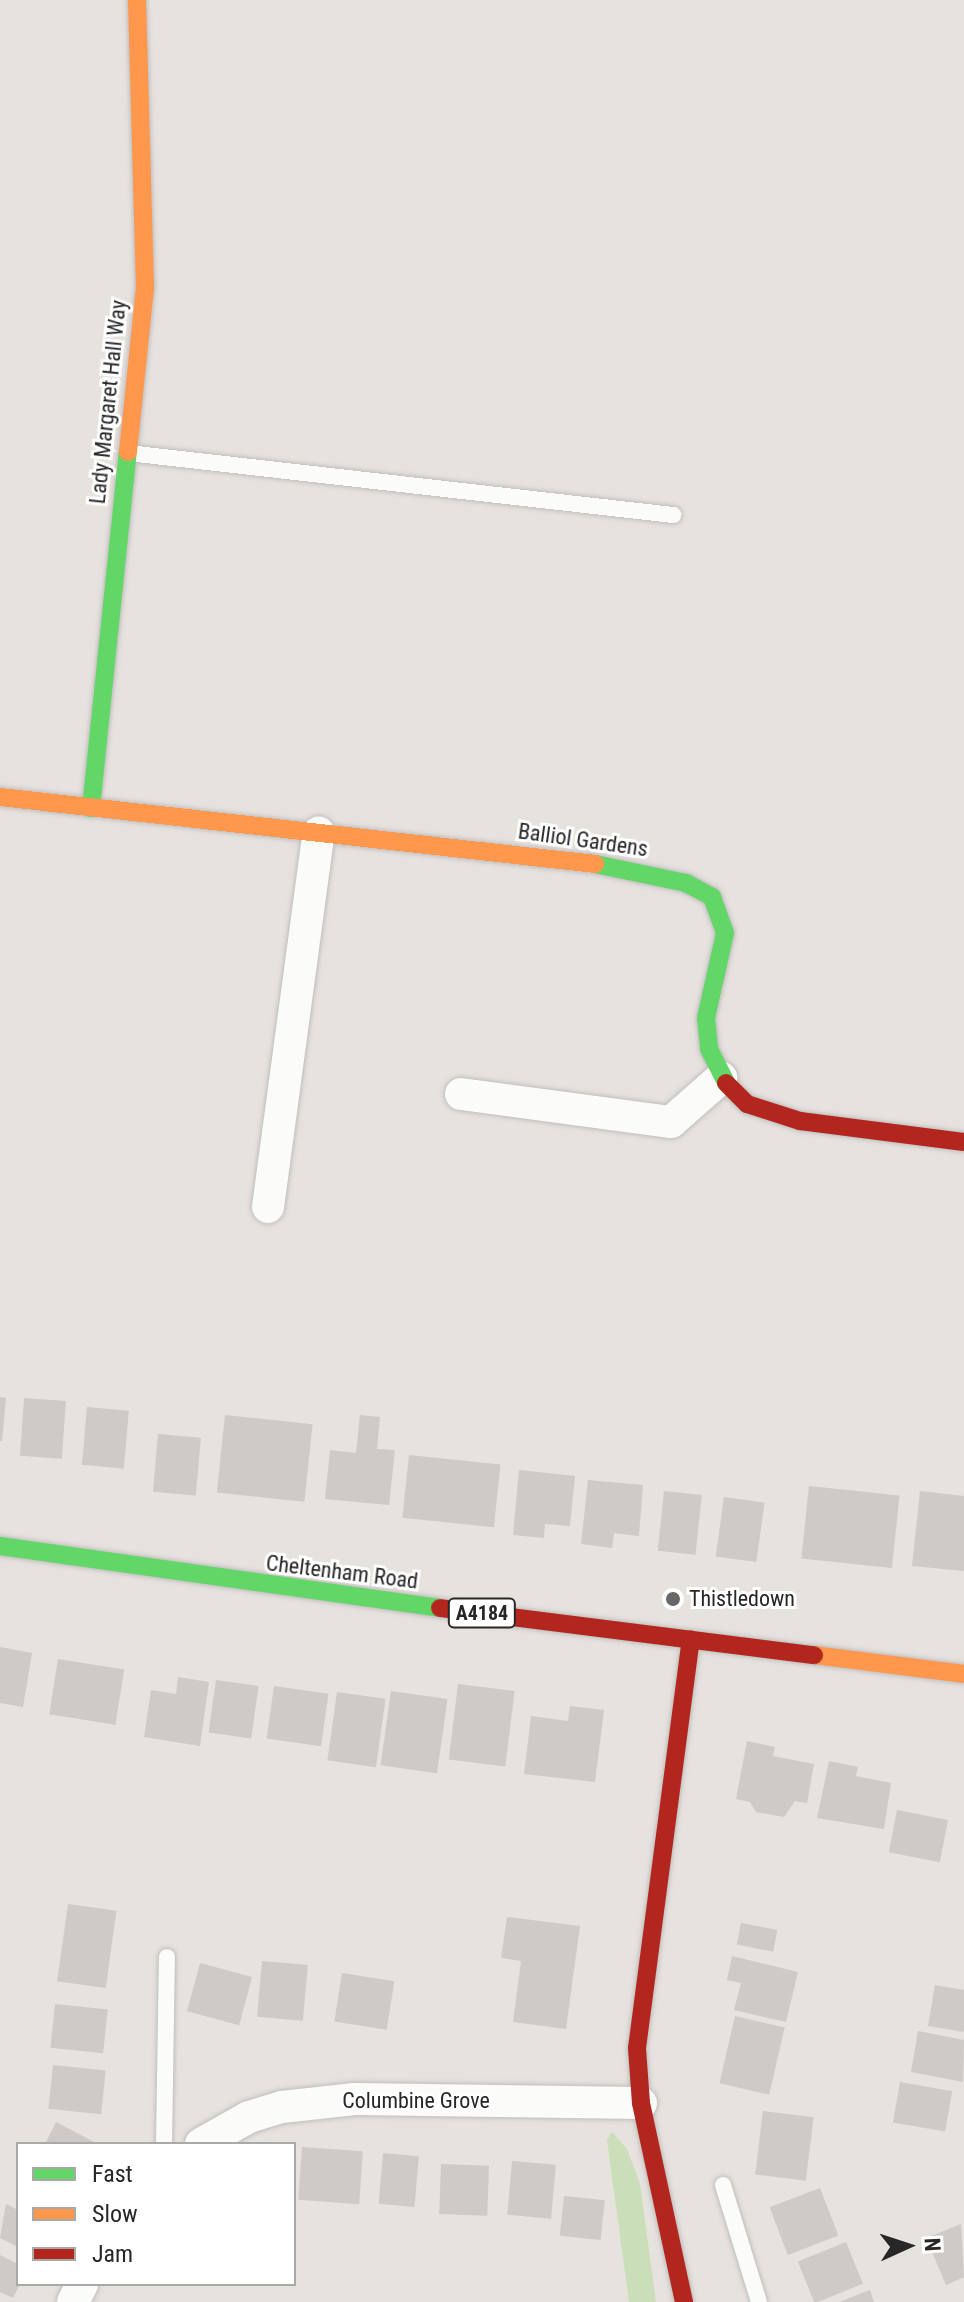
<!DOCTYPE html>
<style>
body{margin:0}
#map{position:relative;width:964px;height:2302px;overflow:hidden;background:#e6e2de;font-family:"Roboto Condensed",sans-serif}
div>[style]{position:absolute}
.green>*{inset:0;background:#c9deb9}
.building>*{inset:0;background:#cdcac7;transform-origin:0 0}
.roads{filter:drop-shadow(0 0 2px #c0bebf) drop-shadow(0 0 2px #c0bebf)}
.lane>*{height:16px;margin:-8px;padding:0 8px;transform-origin:8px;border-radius:8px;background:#fbfbfa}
.street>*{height:32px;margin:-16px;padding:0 16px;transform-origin:16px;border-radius:16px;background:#fbfbfa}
.fast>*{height:18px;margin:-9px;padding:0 9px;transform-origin:9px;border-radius:9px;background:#63d668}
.slow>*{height:18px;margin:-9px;padding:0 9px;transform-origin:9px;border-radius:9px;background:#ff974d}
.jam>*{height:18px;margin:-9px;padding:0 9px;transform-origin:9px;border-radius:9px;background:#b3261e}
.dots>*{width:22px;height:22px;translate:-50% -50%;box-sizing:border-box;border:4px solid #fff;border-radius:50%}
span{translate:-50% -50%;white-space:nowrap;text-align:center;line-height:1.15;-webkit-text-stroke:6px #fff;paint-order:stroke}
.shield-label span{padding:2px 6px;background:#fff;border:2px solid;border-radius:6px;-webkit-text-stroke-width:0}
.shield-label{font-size:20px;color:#272727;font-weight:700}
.street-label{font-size:22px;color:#272727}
.poi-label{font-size:22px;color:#272727}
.left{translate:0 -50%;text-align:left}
.legend{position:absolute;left:16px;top:2142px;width:280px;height:144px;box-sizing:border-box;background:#fff;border:2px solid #a9a9a9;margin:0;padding:10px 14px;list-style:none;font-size:24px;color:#272727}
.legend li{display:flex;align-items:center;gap:16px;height:40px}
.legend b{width:40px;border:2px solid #a9a9a9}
.north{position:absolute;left:868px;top:2206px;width:80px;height:80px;-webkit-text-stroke:6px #fff;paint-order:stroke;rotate:87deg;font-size:22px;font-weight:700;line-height:32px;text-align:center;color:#272727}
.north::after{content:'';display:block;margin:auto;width:28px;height:36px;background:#272727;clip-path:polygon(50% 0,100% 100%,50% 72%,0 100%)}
</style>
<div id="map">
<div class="green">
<div style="clip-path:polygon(612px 2132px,627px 2149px,640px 2184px,656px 2302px,629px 2302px,607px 2140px)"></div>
</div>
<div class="building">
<div style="clip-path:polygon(0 1397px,6px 1398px,2px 1441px,0 1441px)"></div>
<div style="left:24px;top:1398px;width:42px;height:58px;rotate:4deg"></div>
<div style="left:87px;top:1407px;width:42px;height:58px;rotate:5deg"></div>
<div style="left:225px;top:1415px;width:88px;height:78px;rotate:6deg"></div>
<div style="clip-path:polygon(360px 1415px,380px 1417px,377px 1449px,395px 1450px,389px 1505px,325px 1499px,330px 1450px,356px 1453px)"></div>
<div style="left:158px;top:1434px;width:43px;height:58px;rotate:5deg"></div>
<div style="left:409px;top:1455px;width:92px;height:63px;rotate:6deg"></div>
<div style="clip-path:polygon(519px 1470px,575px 1476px,570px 1526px,545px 1524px,544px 1538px,513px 1535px)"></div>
<div style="clip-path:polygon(588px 1480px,643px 1485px,639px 1536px,614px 1533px,612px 1548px,581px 1544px)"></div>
<div style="left:809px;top:1486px;width:91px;height:73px;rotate:6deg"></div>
<div style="left:664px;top:1491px;width:38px;height:60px;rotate:6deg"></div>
<div style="clip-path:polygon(920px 1491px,964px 1496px,964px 1571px,912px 1566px)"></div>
<div style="left:724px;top:1497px;width:41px;height:60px;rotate:8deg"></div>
<div style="clip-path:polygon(0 1647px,32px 1653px,23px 1707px,0 1703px)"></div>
<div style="left:58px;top:1659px;width:67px;height:56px;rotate:9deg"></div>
<div style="clip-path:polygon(178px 1677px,209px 1682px,200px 1746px,144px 1737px,151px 1690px,176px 1694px)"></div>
<div style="left:216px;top:1680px;width:43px;height:53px;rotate:8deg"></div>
<div style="left:458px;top:1684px;width:57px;height:76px;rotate:7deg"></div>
<div style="left:274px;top:1686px;width:55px;height:53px;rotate:8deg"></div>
<div style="left:391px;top:1691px;width:57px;height:75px;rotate:8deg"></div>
<div style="left:337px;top:1692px;width:49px;height:69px;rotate:8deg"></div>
<div style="clip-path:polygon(570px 1706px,604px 1710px,595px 1782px,524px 1774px,531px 1716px,568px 1721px)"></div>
<div style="clip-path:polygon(747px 1741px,775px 1747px,773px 1756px,814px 1764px,807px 1803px,795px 1801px,784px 1817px,756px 1812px,750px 1802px,736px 1799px)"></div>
<div style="clip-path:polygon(829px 1761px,858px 1767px,856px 1776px,891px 1783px,884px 1829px,817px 1818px)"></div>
<div style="left:897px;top:1810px;width:52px;height:43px;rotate:11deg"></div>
<div style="left:68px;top:1904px;width:49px;height:78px;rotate:8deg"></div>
<div style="clip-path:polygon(507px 1917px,580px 1926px,566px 2029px,513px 2022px,521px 1961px,501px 1958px)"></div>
<div style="left:741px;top:1923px;width:37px;height:22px;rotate:11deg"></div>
<div style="clip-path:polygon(732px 1956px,798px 1972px,786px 2022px,734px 2010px,741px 1983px,727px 1980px)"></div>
<div style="left:262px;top:1961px;width:46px;height:56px;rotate:5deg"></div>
<div style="left:200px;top:1963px;width:54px;height:50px;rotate:15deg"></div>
<div style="left:342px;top:1973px;width:53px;height:49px;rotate:9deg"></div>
<div style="clip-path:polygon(935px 1985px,964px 1990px,964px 2032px,928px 2026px)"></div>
<div style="left:55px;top:2004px;width:53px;height:44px;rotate:6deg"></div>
<div style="left:735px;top:2016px;width:51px;height:69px;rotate:13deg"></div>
<div style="clip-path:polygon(918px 2031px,964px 2040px,963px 2082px,911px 2072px)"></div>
<div style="left:53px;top:2065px;width:53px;height:44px;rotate:6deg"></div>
<div style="left:900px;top:2082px;width:53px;height:41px;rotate:10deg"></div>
<div style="left:763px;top:2111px;width:51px;height:64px;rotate:7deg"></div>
<div style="clip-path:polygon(56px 2122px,98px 2144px,45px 2144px)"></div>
<div style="left:302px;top:2147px;width:61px;height:53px;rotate:4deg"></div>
<div style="left:383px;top:2153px;width:36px;height:51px;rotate:5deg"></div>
<div style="left:512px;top:2161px;width:44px;height:54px;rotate:5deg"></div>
<div style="left:441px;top:2164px;width:48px;height:50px;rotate:2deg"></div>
<div style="left:820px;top:2188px;width:51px;height:54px;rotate:69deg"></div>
<div style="left:564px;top:2196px;width:41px;height:40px;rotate:6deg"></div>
<div style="clip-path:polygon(6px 2204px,18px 2210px,18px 2247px,0 2238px)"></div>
<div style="clip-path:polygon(961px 2224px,964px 2277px,946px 2285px,926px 2238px)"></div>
<div style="left:846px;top:2242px;width:45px;height:52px;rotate:68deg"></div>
<div style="clip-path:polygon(0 2255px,18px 2264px,20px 2284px,13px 2298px,0 2292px)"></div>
<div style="clip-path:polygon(870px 2290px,874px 2302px,839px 2302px)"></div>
</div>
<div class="roads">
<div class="lane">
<div style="left:128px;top:453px;width:549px;rotate:6.49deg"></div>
<div style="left:164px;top:2144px;width:187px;rotate:-89.1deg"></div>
<div style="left:723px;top:2185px;width:122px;rotate:72.9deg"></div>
</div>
<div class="street">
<div style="left:461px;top:1094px;width:212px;rotate:7.6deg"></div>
<div style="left:671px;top:1122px;width:67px;rotate:-41.3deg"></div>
<div style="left:268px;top:1207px;width:378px;rotate:-82.3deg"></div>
<div style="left:201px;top:2144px;width:55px;rotate:-29.4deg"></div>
<div style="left:249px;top:2117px;width:34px;rotate:-17deg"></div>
<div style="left:282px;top:2107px;width:73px;rotate:-6.3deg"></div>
<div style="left:355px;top:2099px;width:286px;rotate:0.8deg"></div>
<div style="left:73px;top:2302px;width:20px;rotate:-63deg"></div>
</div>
<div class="fast">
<div style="left:91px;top:808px;width:358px;rotate:-84.1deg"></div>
<div style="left:595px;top:864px;width:93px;rotate:11.8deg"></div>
<div style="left:686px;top:883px;width:30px;rotate:28deg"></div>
<div style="left:712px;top:897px;width:38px;rotate:70deg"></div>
<div style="left:725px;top:933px;width:87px;rotate:102.6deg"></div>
<div style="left:706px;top:1018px;width:31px;rotate:84deg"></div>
<div style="left:709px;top:1049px;width:38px;rotate:63deg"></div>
<div style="left:0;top:1546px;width:444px;rotate:8deg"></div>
</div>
<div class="slow">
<div style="left:128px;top:452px;width:166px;rotate:-84.1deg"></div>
<div style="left:145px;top:287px;width:287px;rotate:-91.6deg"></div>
<div style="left:0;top:797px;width:599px;rotate:6.42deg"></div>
<div style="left:814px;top:1655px;width:151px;rotate:7.2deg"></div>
</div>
<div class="jam">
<div style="left:726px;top:1083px;width:30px;rotate:45deg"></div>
<div style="left:747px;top:1104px;width:56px;rotate:17.8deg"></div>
<div style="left:800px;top:1121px;width:165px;rotate:7.3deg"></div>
<div style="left:440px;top:1608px;width:377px;rotate:7.2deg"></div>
<div style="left:684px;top:2302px;width:204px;rotate:-102.2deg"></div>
<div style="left:641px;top:2103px;width:55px;rotate:-94.2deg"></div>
<div style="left:637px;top:2048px;width:412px;rotate:-82.5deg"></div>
</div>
</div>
<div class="dots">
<div style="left:673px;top:1599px;background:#6a6867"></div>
</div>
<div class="shield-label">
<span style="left:482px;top:1613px">A4184</span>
</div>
<div class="street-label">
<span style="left:108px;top:402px;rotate:-84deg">Lady Margaret Hall Way</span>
<span style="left:583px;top:840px;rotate:8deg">Balliol Gardens</span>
<span style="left:342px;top:1572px;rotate:7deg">Cheltenham Road</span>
<span style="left:416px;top:2101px">Columbine Grove</span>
</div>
<div class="poi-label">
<span class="left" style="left:689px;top:1599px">Thistledown</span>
</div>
<ul class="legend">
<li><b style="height:10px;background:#63d668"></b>Fast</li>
<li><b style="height:10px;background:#ff974d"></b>Slow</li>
<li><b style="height:10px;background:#b3261e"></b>Jam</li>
</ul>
<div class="north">N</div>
</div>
